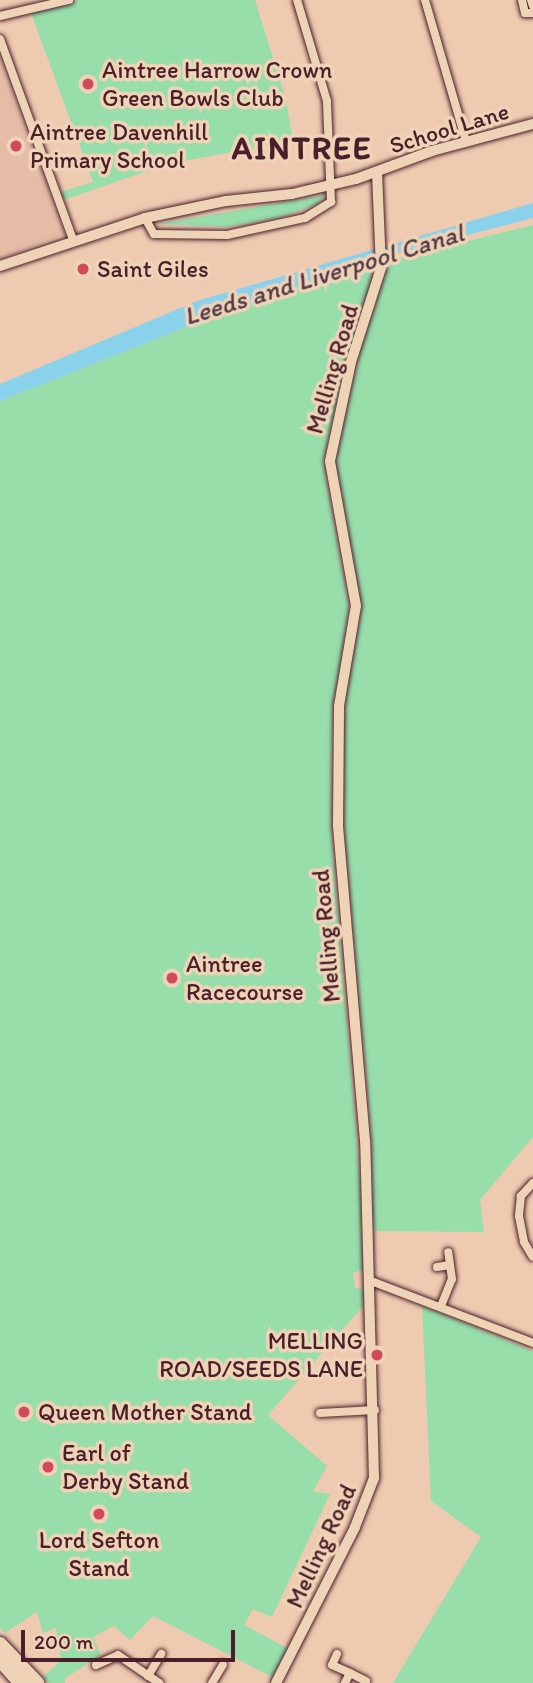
<!DOCTYPE html>
<style>
body{margin:0}
#map{position:relative;width:533px;height:1683px;overflow:hidden;background:#eecab0;font-family:Itim,sans-serif}
div>[style]{position:absolute}
.built>*{inset:0;background:#e5bca6}
.green>*{inset:0;background:#97deab}
.water>*{inset:0;background:#8ad2ec}
.roads{filter:drop-shadow(0 0 2px #4a1f2b) drop-shadow(0 0 2px #4a1f2b)}
.street>*{height:8px;margin:-4px;padding:0 4px;transform-origin:4px;border-radius:4px;background:#efd3b6}
.secondary>*{height:10px;margin:-5px;padding:0 5px;transform-origin:5px;border-radius:5px;background:#efd3b6}
.highway>*{height:14px;margin:-7px;padding:0 7px;transform-origin:7px;border-radius:7px;background:#efd3b6}
.dots>*{width:19px;height:19px;translate:-50% -50%;box-sizing:border-box;border:4px solid #efd3b6;border-radius:50%}
span{translate:-50% -50%;white-space:nowrap;text-align:center;line-height:1.15;-webkit-text-stroke:7px #efd3b6;paint-order:stroke}
.poi-label{font-size:24px;color:#4a1f2b}
.left{translate:0 -50%;text-align:left}
.right{translate:-100% -50%;text-align:right}
.street-label{font-size:24px;color:#4a1f2b}
.water-label{font-size:26px;color:#543a48;font-style:italic}
.district-label{font-size:32px;color:#4a1f2b;font-weight:700;letter-spacing:2px}
.scale{position:absolute;left:21px;top:1630px;width:214px;height:32px;box-sizing:border-box;border:4px solid #4a1f2b;border-top:0;padding-left:9px;font-size:21px;line-height:24px;white-space:nowrap;color:#4a1f2b;-webkit-text-stroke:5px #efd3b6;paint-order:stroke}
</style>
<div id="map">
<div class="built">
<div style="clip-path:polygon(0 57px,65px 234px,0 259px)"></div>
</div>
<div class="green">
<div style="clip-path:polygon(78px 0,255px 0,286px 100px,293px 141px,167px 164px,64px 200px,60px 192px,93px 182px,31px 13px)"></div>
<div style="clip-path:polygon(325px 195px,318px 204px,282px 217px,226px 227px,157px 224px)"></div>
<div style="clip-path:polygon(evenodd,533px 225px,533px 1137px,480px 1200px,484px 1232px,374px 1231px,373px 1215px,361px 1226px,365px 1269px,353px 1273px,355px 1288px,364px 1289px,365px 1304px,268px 1415px,327px 1466px,313px 1491px,330px 1494px,272px 1617px,253px 1609px,244px 1625px,289px 1649px,272px 1677px,153px 1616px,130px 1640px,114px 1626px,93px 1637px,101px 1655px,65px 1678px,65px 1683px,48px 1683px,43px 1677px,61px 1660px,56px 1628px,43px 1633px,37px 1612px,5px 1633px,0 1628px,0 401px,218px 314px,370px 260px,373px 279px,361px 311px,375px 309px,383px 262px,533px 225px,363px 340px,335px 458px,338px 499px,361px 610px,346px 694px,343px 745px,345px 840px,371px 1130px,372px 1172px,360px 1181px,332px 844px,332px 717px,349px 608px,323px 462px,349px 345px,363px 340px)"></div>
<div style="clip-path:polygon(422px 1306px,533px 1351px,533px 1683px,393px 1683px,481px 1537px,431px 1501px)"></div>
</div>
<div class="water">
<div style="clip-path:polygon(533px 203px,533px 218px,369px 261px,218px 314px,0 401px,0 384px,197px 301px)"></div>
</div>
<div class="roads">
<div class="street">
<div style="left:425px;top:0;width:147px;rotate:73.8deg"></div>
<div style="left:522px;top:0;width:13px;rotate:77deg"></div>
<div style="left:525px;top:13px;width:8px"></div>
<div style="left:531px;top:0;width:6px;rotate:72deg"></div>
<div style="left:0;top:16px;width:71px;rotate:-13.1deg"></div>
<div style="left:0;top:39px;width:214px;rotate:70deg"></div>
<div style="left:145px;top:218px;width:18px;rotate:61deg"></div>
<div style="left:154px;top:234px;width:73px;rotate:0.8deg"></div>
<div style="left:227px;top:235px;width:80px;rotate:-12.3deg"></div>
<div style="left:305px;top:218px;width:31px;rotate:-32deg"></div>
<div style="left:331px;top:202px;width:101px;rotate:-92.3deg"></div>
<div style="left:327px;top:101px;width:105px;rotate:-106.5deg"></div>
<div style="left:533px;top:1183px;width:18px;rotate:133deg"></div>
<div style="left:521px;top:1196px;width:20px;rotate:96deg"></div>
<div style="left:519px;top:1216px;width:26px;rotate:79deg"></div>
<div style="left:524px;top:1242px;width:17px;rotate:59deg"></div>
<div style="left:437px;top:1267px;width:13px;rotate:-9deg"></div>
<div style="left:371px;top:1281px;width:173px;rotate:20.9deg"></div>
<div style="left:441px;top:1306px;width:29px;rotate:-68deg"></div>
<div style="left:452px;top:1279px;width:27px;rotate:-98deg"></div>
<div style="left:320px;top:1413px;width:55px;rotate:-3.1deg"></div>
<div style="left:337px;top:1654px;width:12px;rotate:114deg"></div>
<div style="left:332px;top:1665px;width:20px;rotate:24deg"></div>
<div style="left:350px;top:1673px;width:11px;rotate:117deg"></div>
<div style="left:96px;top:1665px;width:24px;rotate:-24deg"></div>
<div style="left:118px;top:1655px;width:50px;rotate:34.3deg"></div>
<div style="left:350px;top:1673px;width:18px;rotate:27deg"></div>
<div style="left:148px;top:1676px;width:26px;rotate:-59deg"></div>
<div style="left:212px;top:1683px;width:21px;rotate:-59deg"></div>
</div>
<div class="secondary">
<div style="left:0;top:266px;width:153px;rotate:-18.3deg"></div>
<div style="left:145px;top:218px;width:83px;rotate:-11.9deg"></div>
<div style="left:226px;top:201px;width:66px;rotate:-6.1deg"></div>
<div style="left:292px;top:194px;width:66px;rotate:-13.2deg"></div>
<div style="left:356px;top:179px;width:81px;rotate:-20.2deg"></div>
<div style="left:432px;top:151px;width:105px;rotate:-15deg"></div>
<div style="left:276px;top:1683px;width:175px;rotate:-63.1deg"></div>
<div style="left:355px;top:1527px;width:53px;rotate:-68.8deg"></div>
<div style="left:374px;top:1478px;width:337px;rotate:-91.5deg"></div>
<div style="left:365px;top:1141px;width:317px;rotate:-94.9deg"></div>
<div style="left:338px;top:825px;width:119px;rotate:-89.5deg"></div>
<div style="left:339px;top:706px;width:101px;rotate:-80.4deg"></div>
<div style="left:356px;top:606px;width:147px;rotate:-100.2deg"></div>
<div style="left:330px;top:461px;width:101px;rotate:-78deg"></div>
<div style="left:351px;top:362px;width:99px;rotate:-72.3deg"></div>
<div style="left:381px;top:268px;width:95px;rotate:-92.4deg"></div>
</div>
<div class="highway">
<div style="left:0;top:1644px;width:54px;rotate:46.5deg"></div>
<div style="left:0;top:1660px;width:31px;rotate:48deg"></div>
</div>
</div>
<div class="dots">
<div style="left:88px;top:84px;background:#d1495b"></div>
<div style="left:16px;top:146px;background:#d1495b"></div>
<div style="left:83px;top:269px;background:#d1495b"></div>
<div style="left:172px;top:978px;background:#d1495b"></div>
<div style="left:377px;top:1355px;background:#d1495b"></div>
<div style="left:24px;top:1412px;background:#d1495b"></div>
<div style="left:48px;top:1467px;background:#d1495b"></div>
<div style="left:99px;top:1514px;background:#d1495b"></div>
</div>
<div class="poi-label">
<span class="left" style="left:102px;top:84px">Aintree Harrow Crown<br>Green Bowls Club</span>
<span class="left" style="left:30px;top:146px">Aintree Davenhill<br>Primary School</span>
<span class="left" style="left:97px;top:269px">Saint Giles</span>
<span class="left" style="left:186px;top:978px">Aintree<br>Racecourse</span>
<span class="right" style="left:363px;top:1355px">MELLING<br>ROAD/SEEDS LANE</span>
<span class="left" style="left:38px;top:1412px">Queen Mother Stand</span>
<span class="left" style="left:62px;top:1467px">Earl of<br>Derby Stand</span>
<span style="left:99px;top:1554px">Lord Sefton<br>Stand</span>
</div>
<div class="street-label">
<span style="left:449px;top:128px;rotate:-17deg">School Lane</span>
<span style="left:332px;top:369px;rotate:-74deg">Melling Road</span>
<span style="left:326px;top:936px;rotate:-95deg">Melling Road</span>
<span style="left:321px;top:1546px;rotate:-65deg">Melling Road</span>
</div>
<div class="water-label">
<span style="left:324px;top:275px;rotate:-17deg">Leeds and Liverpool Canal</span>
</div>
<div class="district-label">
<span style="left:302px;top:148px">AINTREE</span>
</div>
<div class="scale">200 m</div>
</div>
